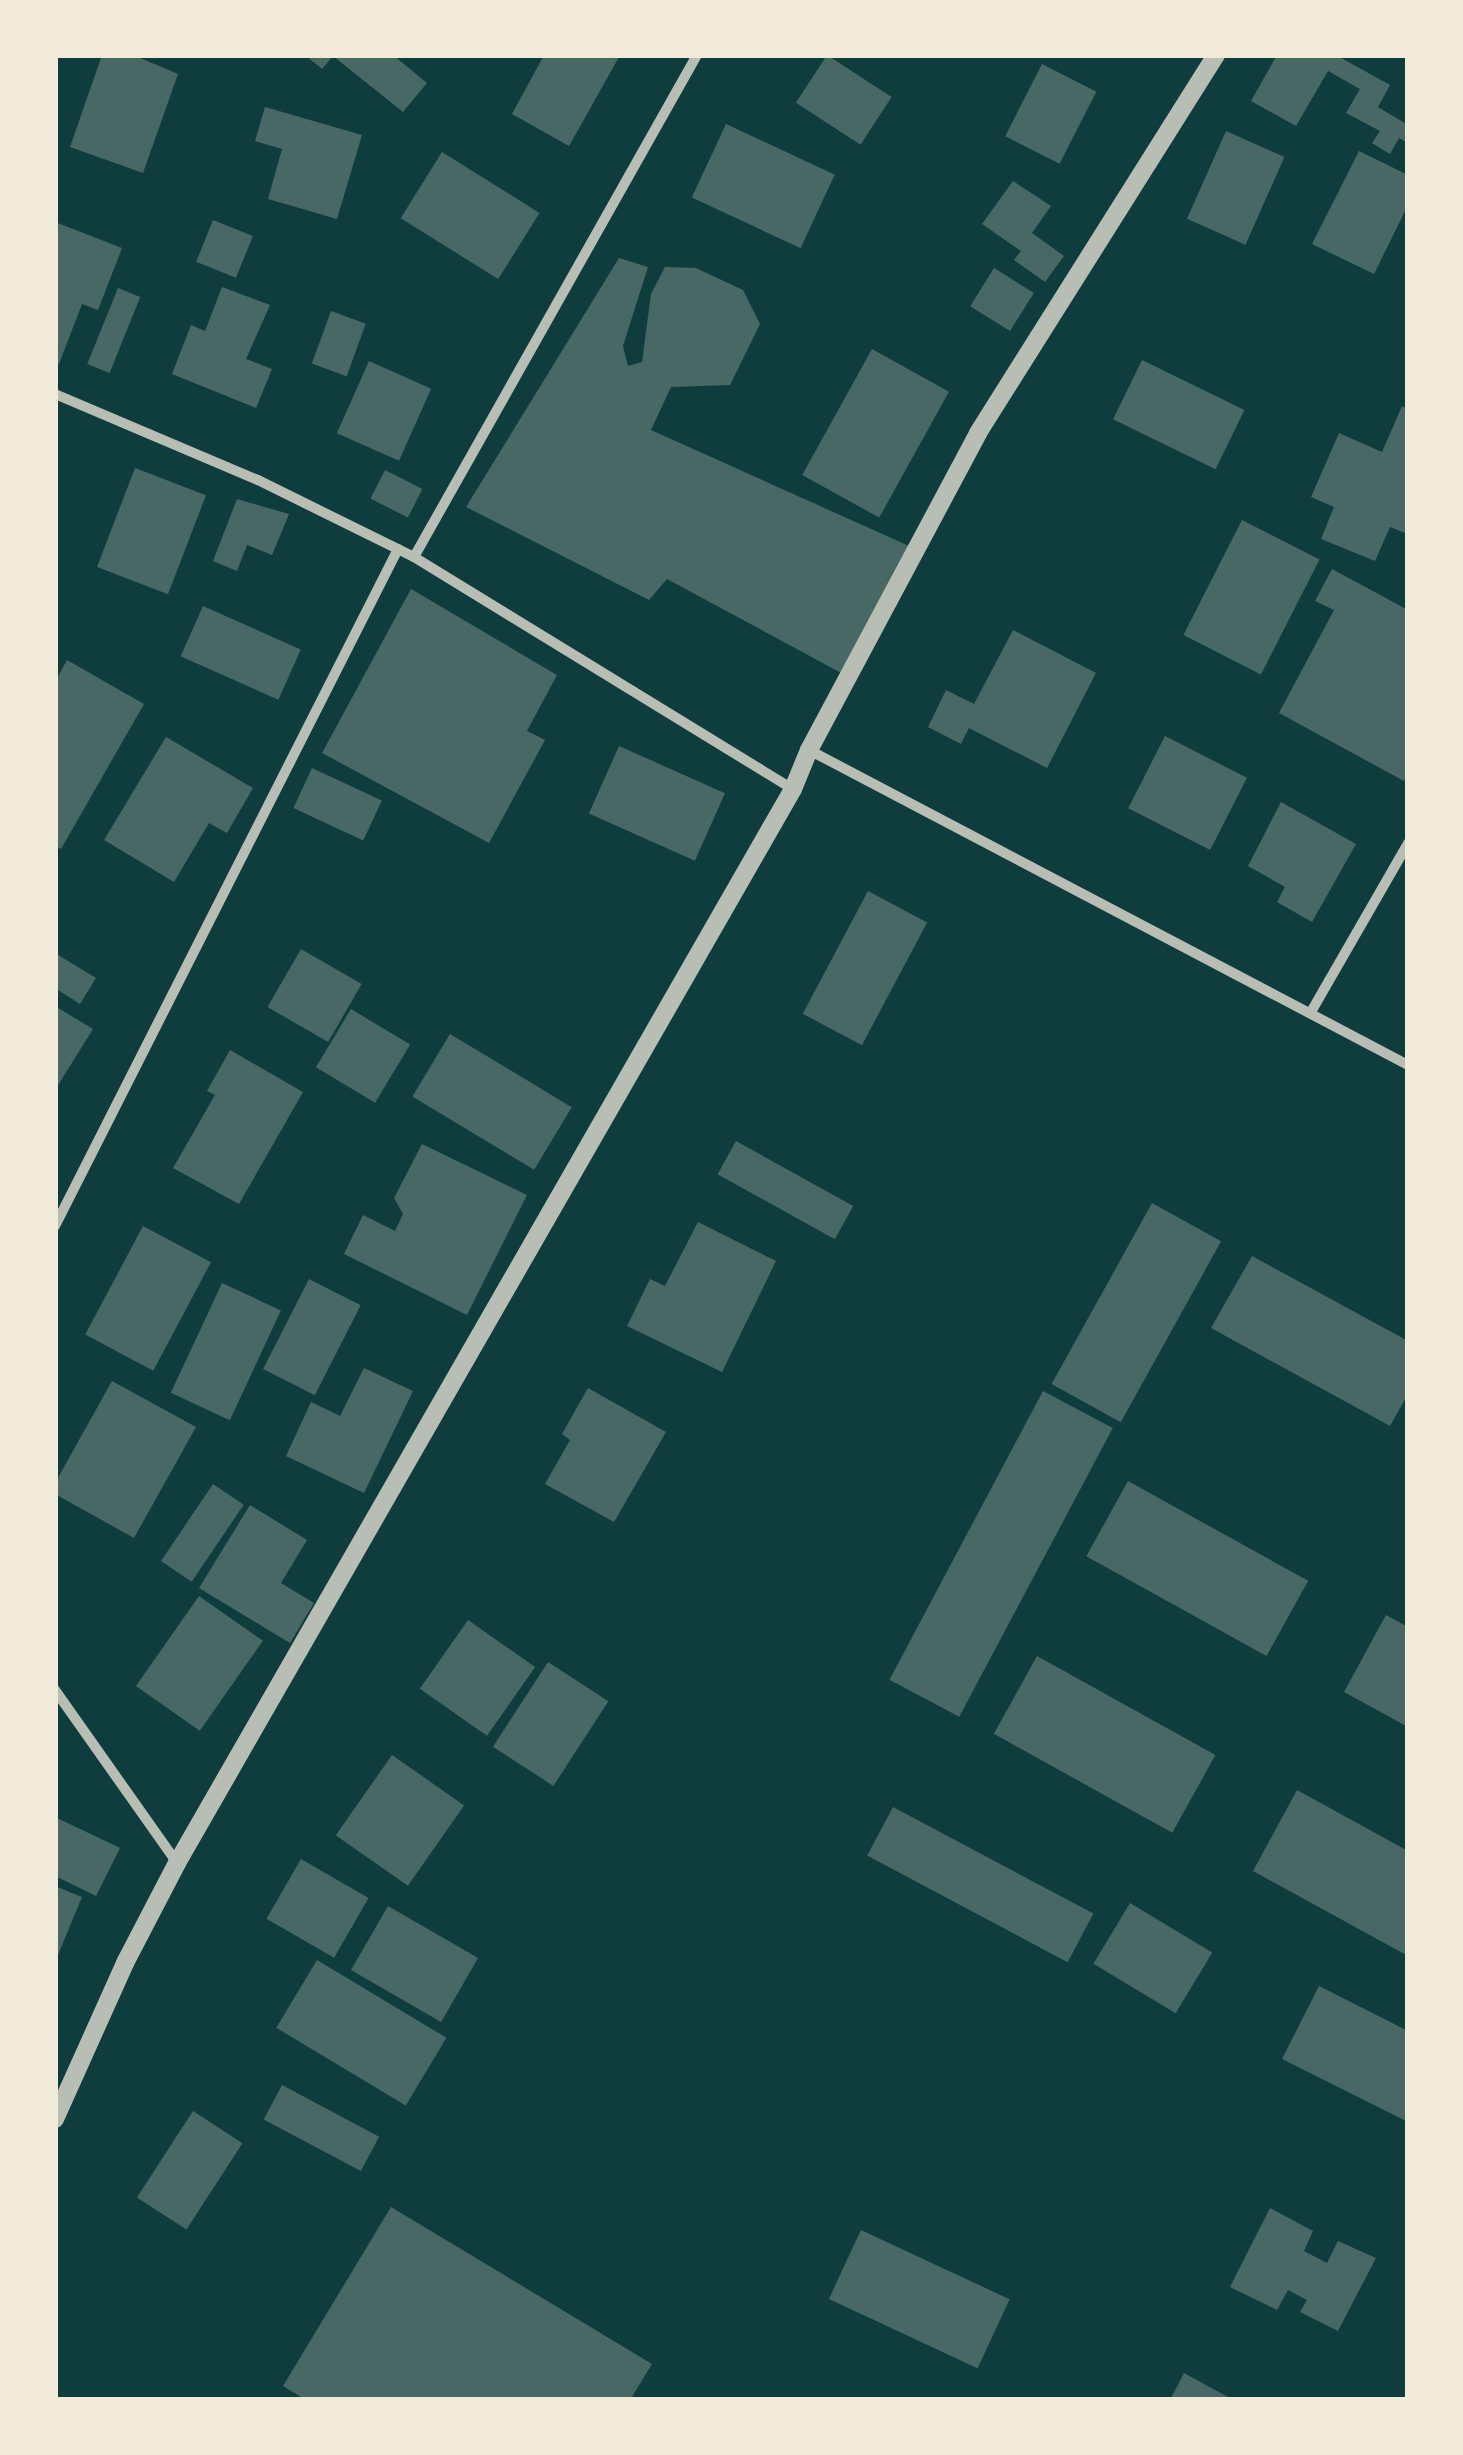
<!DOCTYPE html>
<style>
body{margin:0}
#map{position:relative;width:1463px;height:2455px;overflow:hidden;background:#0f3d3e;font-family:"Fira Sans Condensed",sans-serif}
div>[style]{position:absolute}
.building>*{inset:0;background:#486865;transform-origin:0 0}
.minor>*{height:10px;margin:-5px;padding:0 5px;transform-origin:5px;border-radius:5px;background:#b8beb3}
.tertiary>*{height:18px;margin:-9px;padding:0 9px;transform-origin:9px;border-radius:9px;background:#b8beb3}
span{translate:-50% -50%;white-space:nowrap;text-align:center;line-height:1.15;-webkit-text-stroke:8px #f1e9da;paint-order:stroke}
.frame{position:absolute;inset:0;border:58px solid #f1e9da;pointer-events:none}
</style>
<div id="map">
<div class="building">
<div style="clip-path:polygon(102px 55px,133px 55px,178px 74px,143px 173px,70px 147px)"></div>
<div style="clip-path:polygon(305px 55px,393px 55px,427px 83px,403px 112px,333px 56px,322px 69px)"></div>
<div style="clip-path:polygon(544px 55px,619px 57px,569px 146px,512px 114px)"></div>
<div style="left:827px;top:55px;width:77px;height:57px;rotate:33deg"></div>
<div style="clip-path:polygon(1277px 55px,1336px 55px,1390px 85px,1378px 107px,1408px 125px,1408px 143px,1399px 138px,1390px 154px,1372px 143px,1380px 131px,1346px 113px,1360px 89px,1328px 71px,1296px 126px,1251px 101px)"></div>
<div style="left:1042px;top:64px;width:61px;height:81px;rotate:27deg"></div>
<div style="clip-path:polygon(265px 107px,362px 135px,337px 219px,268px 199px,282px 149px,255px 141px)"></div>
<div style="left:726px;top:124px;width:120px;height:81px;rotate:25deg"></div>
<div style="left:1226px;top:131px;width:64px;height:96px;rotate:24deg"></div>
<div style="clip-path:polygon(1359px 151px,1408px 175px,1408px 205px,1374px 274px,1312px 244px)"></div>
<div style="left:442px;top:152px;width:115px;height:78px;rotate:32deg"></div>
<div style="clip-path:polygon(1013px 181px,1051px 206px,1032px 233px,1064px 256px,1045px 282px,1014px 260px,1021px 251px,982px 224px)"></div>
<div style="left:213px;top:220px;width:43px;height:45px;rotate:22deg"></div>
<div style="clip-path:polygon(55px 222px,122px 248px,98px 310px,82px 304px,59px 364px,55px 363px)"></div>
<div style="clip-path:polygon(619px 258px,648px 267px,623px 346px,628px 366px,642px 362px,651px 294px,665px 267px,696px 268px,743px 290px,760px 324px,730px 385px,671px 387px,651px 430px,909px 546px,843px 674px,667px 579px,649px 600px,466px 507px)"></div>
<div style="left:994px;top:268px;width:47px;height:45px;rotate:32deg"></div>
<div style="clip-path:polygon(222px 287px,270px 305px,246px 359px,272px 369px,256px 408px,172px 374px,191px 325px,205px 331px)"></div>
<div style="left:118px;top:288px;width:24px;height:82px;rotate:22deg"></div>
<div style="left:331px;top:311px;width:37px;height:56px;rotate:20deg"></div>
<div style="left:872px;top:349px;width:88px;height:144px;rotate:29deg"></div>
<div style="left:1142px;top:360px;width:114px;height:66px;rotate:26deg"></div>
<div style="left:369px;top:361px;width:68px;height:79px;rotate:24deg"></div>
<div style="clip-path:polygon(1402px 406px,1408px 409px,1408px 534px,1390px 527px,1375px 561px,1321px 539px,1334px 507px,1311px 497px,1339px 433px,1382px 452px)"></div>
<div style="left:135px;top:468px;width:76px;height:106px;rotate:21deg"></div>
<div style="left:385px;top:470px;width:42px;height:32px;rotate:27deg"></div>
<div style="clip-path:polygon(237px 499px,289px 514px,272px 555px,247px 545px,237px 571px,213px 561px)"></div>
<div style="left:1242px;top:520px;width:87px;height:129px;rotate:27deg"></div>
<div style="clip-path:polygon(1332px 569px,1408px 610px,1408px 774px,1404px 781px,1279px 713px,1334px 610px,1315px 601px)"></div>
<div style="clip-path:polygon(411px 589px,557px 675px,527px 731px,545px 740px,489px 843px,322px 753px)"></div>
<div style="left:203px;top:606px;width:107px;height:55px;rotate:24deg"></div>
<div style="clip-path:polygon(1013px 630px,1096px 673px,1047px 768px,969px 728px,961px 744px,928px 727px,946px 690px,974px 704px)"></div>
<div style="clip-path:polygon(67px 660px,144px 704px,61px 849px,55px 846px,55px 682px)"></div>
<div style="left:1165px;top:736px;width:92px;height:81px;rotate:27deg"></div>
<div style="clip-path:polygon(166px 737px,253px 788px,227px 833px,209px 823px,174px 882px,104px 840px)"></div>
<div style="left:619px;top:746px;width:116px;height:74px;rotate:24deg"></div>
<div style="left:312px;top:768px;width:77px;height:44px;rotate:25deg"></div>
<div style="clip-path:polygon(1281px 802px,1356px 844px,1312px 922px,1277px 902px,1285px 887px,1248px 866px)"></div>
<div style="left:868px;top:891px;width:67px;height:139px;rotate:28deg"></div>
<div style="left:301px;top:949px;width:70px;height:67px;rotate:30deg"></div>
<div style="clip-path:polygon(55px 953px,96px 978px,80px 1004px,55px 988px)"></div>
<div style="clip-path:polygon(55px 1006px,93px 1029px,55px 1090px)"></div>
<div style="left:351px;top:1009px;width:69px;height:68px;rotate:31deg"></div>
<div style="left:450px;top:1034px;width:142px;height:73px;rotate:31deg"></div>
<div style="clip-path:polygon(230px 1050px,303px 1092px,239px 1204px,173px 1168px,215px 1095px,207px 1091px)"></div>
<div style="left:736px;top:1141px;width:134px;height:38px;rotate:29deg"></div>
<div style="clip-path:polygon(422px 1144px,527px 1195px,467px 1315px,344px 1254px,363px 1215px,395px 1231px,403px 1214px,394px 1198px)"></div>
<div style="left:1152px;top:1203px;width:79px;height:207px;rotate:29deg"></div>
<div style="clip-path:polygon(698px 1222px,776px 1261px,722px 1372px,627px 1326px,650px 1279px,665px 1286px)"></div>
<div style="left:143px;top:1226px;width:77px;height:123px;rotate:28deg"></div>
<div style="clip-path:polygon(1252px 1256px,1408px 1341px,1408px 1394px,1390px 1426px,1211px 1328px)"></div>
<div style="left:309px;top:1279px;width:58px;height:101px;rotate:27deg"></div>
<div style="left:222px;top:1283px;width:65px;height:121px;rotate:25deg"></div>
<div style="clip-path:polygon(364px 1368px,413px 1391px,364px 1493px,286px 1456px,311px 1402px,340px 1416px)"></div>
<div style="clip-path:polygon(112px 1381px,196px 1427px,134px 1538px,55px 1494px,55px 1483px)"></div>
<div style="clip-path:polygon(588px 1388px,666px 1432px,614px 1522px,545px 1484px,570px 1440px,562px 1434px)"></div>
<div style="left:1043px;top:1391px;width:79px;height:327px;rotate:28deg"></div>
<div style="left:1128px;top:1481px;width:206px;height:86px;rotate:29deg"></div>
<div style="left:213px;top:1484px;width:37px;height:93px;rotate:34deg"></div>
<div style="clip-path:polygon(250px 1505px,307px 1540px,281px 1583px,314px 1603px,290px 1643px,199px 1588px)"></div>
<div style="left:199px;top:1596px;width:78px;height:110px;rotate:35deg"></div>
<div style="clip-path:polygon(1386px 1615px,1408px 1627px,1408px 1727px,1344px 1692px)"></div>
<div style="left:468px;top:1620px;width:82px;height:84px;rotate:35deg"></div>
<div style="left:1037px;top:1656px;width:204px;height:89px;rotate:29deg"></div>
<div style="left:548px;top:1662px;width:72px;height:101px;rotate:33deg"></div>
<div style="left:392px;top:1755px;width:88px;height:98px;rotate:35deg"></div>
<div style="clip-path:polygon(1297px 1790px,1408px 1851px,1408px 1956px,1253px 1871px)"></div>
<div style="left:893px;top:1807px;width:227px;height:55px;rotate:28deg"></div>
<div style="clip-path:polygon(55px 1817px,120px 1848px,96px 1896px,55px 1876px)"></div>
<div style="left:301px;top:1859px;width:78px;height:69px;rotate:30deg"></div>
<div style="clip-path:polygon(55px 1886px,82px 1897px,55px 1962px)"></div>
<div style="left:1130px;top:1903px;width:96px;height:71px;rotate:31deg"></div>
<div style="left:388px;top:1906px;width:104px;height:74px;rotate:30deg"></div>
<div style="left:317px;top:1960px;width:151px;height:79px;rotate:31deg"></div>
<div style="clip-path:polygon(1319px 1986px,1408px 2031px,1408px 2122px,1282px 2059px)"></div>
<div style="left:282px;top:2085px;width:110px;height:39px;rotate:28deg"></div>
<div style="left:193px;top:2111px;width:59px;height:103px;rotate:33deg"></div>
<div style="clip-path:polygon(391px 2207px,652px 2364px,630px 2400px,306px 2400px,283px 2386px)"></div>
<div style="clip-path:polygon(1270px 2208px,1313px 2231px,1304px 2251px,1327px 2263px,1338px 2241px,1376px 2258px,1338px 2331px,1300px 2312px,1307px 2300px,1288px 2290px,1277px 2310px,1230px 2287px)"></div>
<div style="left:861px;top:2230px;width:164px;height:76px;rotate:25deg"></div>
<div style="clip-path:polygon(1184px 2373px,1228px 2397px,1226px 2400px,1170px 2400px)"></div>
</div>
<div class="minor">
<div style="left:55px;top:394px;width:220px;rotate:23deg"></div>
<div style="left:258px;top:480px;width:174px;rotate:26.3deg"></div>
<div style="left:414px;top:557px;width:444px;rotate:31.5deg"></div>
<div style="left:414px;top:557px;width:576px;rotate:-60.59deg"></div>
<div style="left:809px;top:750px;width:677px;rotate:27.74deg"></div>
<div style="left:1311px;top:1012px;width:195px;rotate:-60.1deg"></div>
<div style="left:55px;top:1226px;width:759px;rotate:-63.13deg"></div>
<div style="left:55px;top:1690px;width:212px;rotate:54.8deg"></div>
</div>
<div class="tertiary">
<div style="left:55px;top:2119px;width:171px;rotate:-65.8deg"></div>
<div style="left:125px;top:1963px;width:113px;rotate:-62.5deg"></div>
<div style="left:177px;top:1863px;width:1238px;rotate:-60.16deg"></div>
<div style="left:793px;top:789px;width:42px;rotate:-67.7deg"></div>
<div style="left:809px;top:750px;width:359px;rotate:-61.9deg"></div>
<div style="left:978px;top:433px;width:447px;rotate:-57.8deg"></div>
</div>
<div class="frame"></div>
</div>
